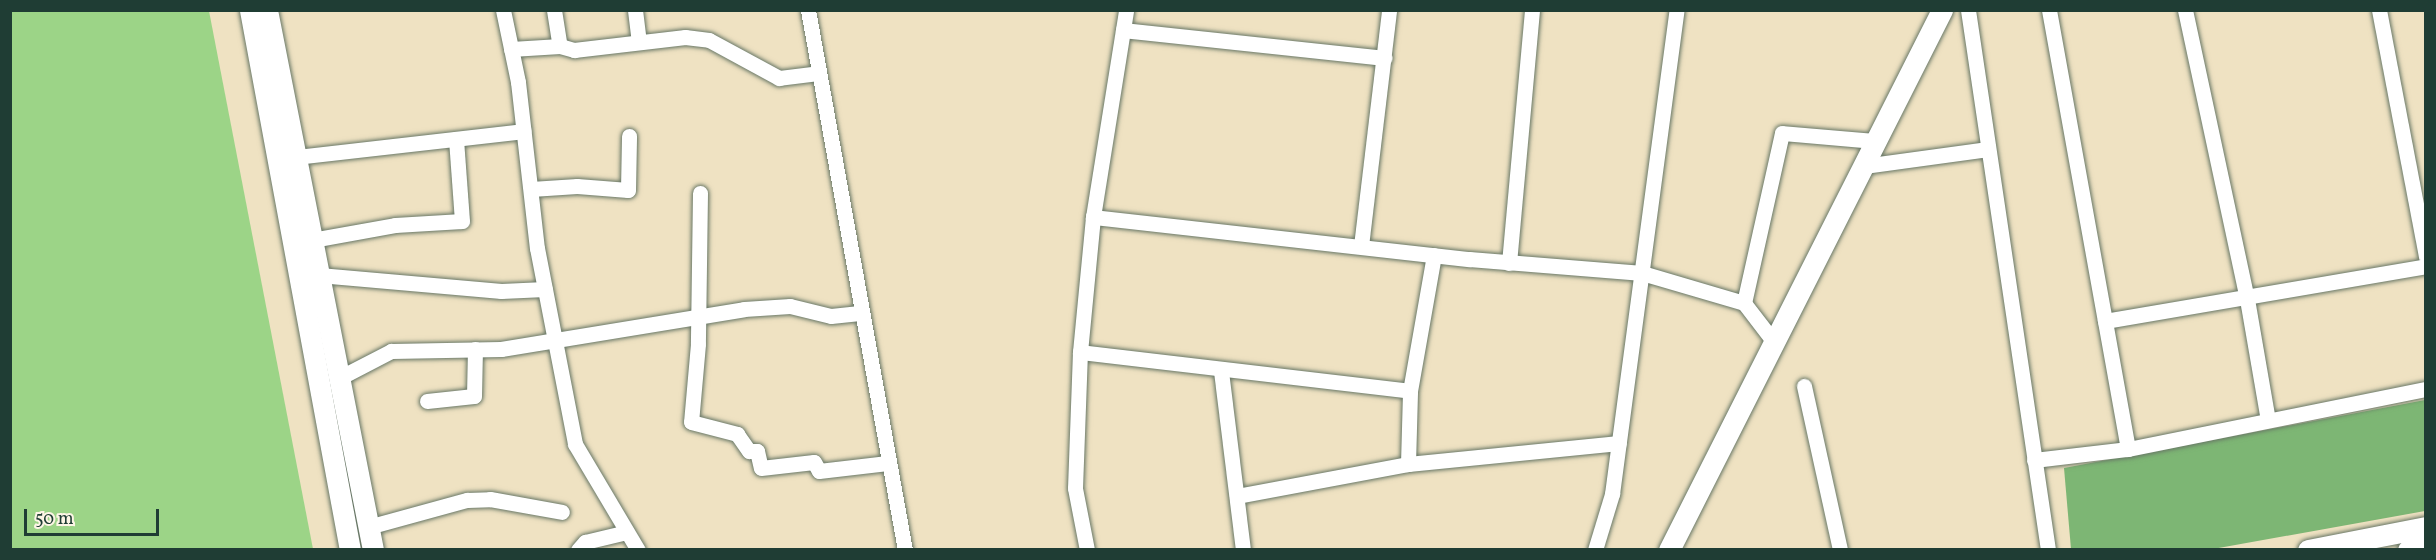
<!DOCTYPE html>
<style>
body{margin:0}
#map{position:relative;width:2436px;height:560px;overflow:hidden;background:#efe2c2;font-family:Vollkorn,serif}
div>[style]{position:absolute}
.green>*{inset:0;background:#9cd487}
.forest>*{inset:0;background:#7db674}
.roads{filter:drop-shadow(0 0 2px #687766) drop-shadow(0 0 2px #687766)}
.street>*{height:15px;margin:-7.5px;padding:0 7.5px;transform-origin:7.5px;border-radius:7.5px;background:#fff}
.secondary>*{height:21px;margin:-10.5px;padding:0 10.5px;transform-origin:10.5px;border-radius:10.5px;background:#fff}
span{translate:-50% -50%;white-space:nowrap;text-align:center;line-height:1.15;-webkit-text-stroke:5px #fcf5e5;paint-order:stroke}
.frame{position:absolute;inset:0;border:12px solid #1f3d34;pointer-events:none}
.scale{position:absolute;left:24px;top:509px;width:135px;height:27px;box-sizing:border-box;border:3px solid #1f3d34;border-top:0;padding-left:8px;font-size:18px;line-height:21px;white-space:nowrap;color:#1f3d34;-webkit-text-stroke:4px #fcf5e5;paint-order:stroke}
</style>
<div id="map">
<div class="green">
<div style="clip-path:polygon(10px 11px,209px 11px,313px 549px,11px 549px)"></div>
</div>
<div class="forest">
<div style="clip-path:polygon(2425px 400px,2425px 511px,2213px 549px,2071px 549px,2064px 468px)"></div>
</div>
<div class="roads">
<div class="street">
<div style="left:503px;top:10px;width:74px;rotate:78.2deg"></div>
<div style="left:518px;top:82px;width:167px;rotate:83.5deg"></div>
<div style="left:537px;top:248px;width:200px;rotate:79deg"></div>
<div style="left:575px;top:444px;width:123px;rotate:59.3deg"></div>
<div style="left:554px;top:10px;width:36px;rotate:81deg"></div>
<div style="left:635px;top:10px;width:31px;rotate:83deg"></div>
<div style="left:808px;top:10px;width:549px;rotate:79.82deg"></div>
<div style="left:1968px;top:10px;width:546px;rotate:81.57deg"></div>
<div style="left:2049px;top:10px;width:446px;rotate:79.8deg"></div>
<div style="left:2185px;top:10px;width:296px;rotate:77.9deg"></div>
<div style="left:2247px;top:299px;width:123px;rotate:80.2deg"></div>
<div style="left:2379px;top:10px;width:251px;rotate:79.2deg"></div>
<div style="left:1123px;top:30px;width:263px;rotate:6.1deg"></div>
<div style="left:511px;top:49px;width:49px;rotate:-3.5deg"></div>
<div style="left:560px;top:46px;width:15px;rotate:16deg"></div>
<div style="left:574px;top:50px;width:112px;rotate:-6.7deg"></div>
<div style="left:685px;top:37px;width:24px;rotate:7deg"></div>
<div style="left:709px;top:40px;width:80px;rotate:28.5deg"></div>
<div style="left:779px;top:78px;width:40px;rotate:-7.1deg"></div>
<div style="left:296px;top:157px;width:229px;rotate:-6.5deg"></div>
<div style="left:1864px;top:166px;width:125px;rotate:-7.8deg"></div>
<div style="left:531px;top:189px;width:46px;rotate:-3.7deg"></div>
<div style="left:577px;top:186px;width:51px;rotate:4.5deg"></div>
<div style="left:628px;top:190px;width:54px;rotate:-88.9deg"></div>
<div style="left:700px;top:193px;width:151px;rotate:90.8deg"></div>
<div style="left:698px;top:344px;width:78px;rotate:95.1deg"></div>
<div style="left:691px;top:422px;width:48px;rotate:14.6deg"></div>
<div style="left:737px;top:434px;width:21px;rotate:55deg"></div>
<div style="left:749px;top:451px;width:8px"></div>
<div style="left:757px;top:451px;width:17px;rotate:77deg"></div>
<div style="left:761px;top:468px;width:53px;rotate:-6.5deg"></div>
<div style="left:814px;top:462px;width:10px;rotate:61deg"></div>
<div style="left:819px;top:471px;width:69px;rotate:-6.6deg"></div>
<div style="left:1093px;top:217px;width:378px;rotate:6.4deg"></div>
<div style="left:1469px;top:259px;width:174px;rotate:4.6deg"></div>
<div style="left:1642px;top:273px;width:106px;rotate:16.4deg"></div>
<div style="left:1744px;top:303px;width:49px;rotate:52.4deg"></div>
<div style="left:312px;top:240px;width:84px;rotate:-10.2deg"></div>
<div style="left:395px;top:225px;width:67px;rotate:-3.4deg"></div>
<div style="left:462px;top:221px;width:82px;rotate:-94.2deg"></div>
<div style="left:1361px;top:246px;width:238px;rotate:-83.2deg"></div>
<div style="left:1509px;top:263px;width:254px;rotate:-84.8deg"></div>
<div style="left:319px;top:275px;width:183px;rotate:5deg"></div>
<div style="left:501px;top:291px;width:44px;rotate:-2.6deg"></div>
<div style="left:1744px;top:303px;width:174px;rotate:-77.4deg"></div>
<div style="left:1782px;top:133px;width:94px;rotate:4.9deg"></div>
<div style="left:2105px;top:321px;width:326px;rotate:-9.7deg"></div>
<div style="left:1080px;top:352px;width:332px;rotate:6.7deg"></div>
<div style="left:1221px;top:371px;width:180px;rotate:83deg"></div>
<div style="left:339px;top:378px;width:59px;rotate:-27.4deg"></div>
<div style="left:391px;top:351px;width:110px;rotate:-1deg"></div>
<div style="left:501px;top:349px;width:246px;rotate:-9.3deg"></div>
<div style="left:744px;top:309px;width:46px;rotate:-3.7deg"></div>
<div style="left:790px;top:306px;width:42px;rotate:13.7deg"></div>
<div style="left:831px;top:316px;width:31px;rotate:-6deg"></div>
<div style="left:1804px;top:386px;width:168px;rotate:77.6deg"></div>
<div style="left:427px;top:401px;width:47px;rotate:-6.1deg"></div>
<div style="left:474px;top:396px;width:47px;rotate:-88.8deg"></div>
<div style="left:2034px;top:460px;width:95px;rotate:-6.7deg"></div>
<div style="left:2128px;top:449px;width:304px;rotate:-11.4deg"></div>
<div style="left:1408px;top:464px;width:73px;rotate:-88.4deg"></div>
<div style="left:1410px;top:391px;width:138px;rotate:-80deg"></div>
<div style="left:1237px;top:496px;width:174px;rotate:-10.6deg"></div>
<div style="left:1408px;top:464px;width:212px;rotate:-5.7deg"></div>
<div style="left:368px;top:527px;width:103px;rotate:-15.3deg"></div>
<div style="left:467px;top:500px;width:23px;rotate:-2deg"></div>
<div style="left:490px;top:499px;width:73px;rotate:10.2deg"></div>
<div style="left:578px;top:550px;width:11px;rotate:-49deg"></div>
<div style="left:585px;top:542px;width:43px;rotate:-13.4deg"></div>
<div style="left:1087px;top:550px;width:63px;rotate:-101deg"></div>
<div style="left:1075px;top:488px;width:136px;rotate:-87.9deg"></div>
<div style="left:1080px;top:352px;width:136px;rotate:-84.5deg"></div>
<div style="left:1093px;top:217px;width:210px;rotate:-80.9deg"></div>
<div style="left:1595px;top:550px;width:59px;rotate:-73.1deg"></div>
<div style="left:1612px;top:494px;width:488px;rotate:-82.4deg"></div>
</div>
<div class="secondary">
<div style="left:250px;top:10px;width:549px;rotate:79.51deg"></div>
<div style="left:267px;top:10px;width:550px;rotate:78.89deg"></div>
<div style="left:1669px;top:550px;width:605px;rotate:-63.18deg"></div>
<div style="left:2308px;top:550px;width:120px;rotate:-11deg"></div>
<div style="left:2408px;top:550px;width:18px;rotate:-13deg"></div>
</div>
</div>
<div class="frame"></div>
<div class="scale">50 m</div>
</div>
